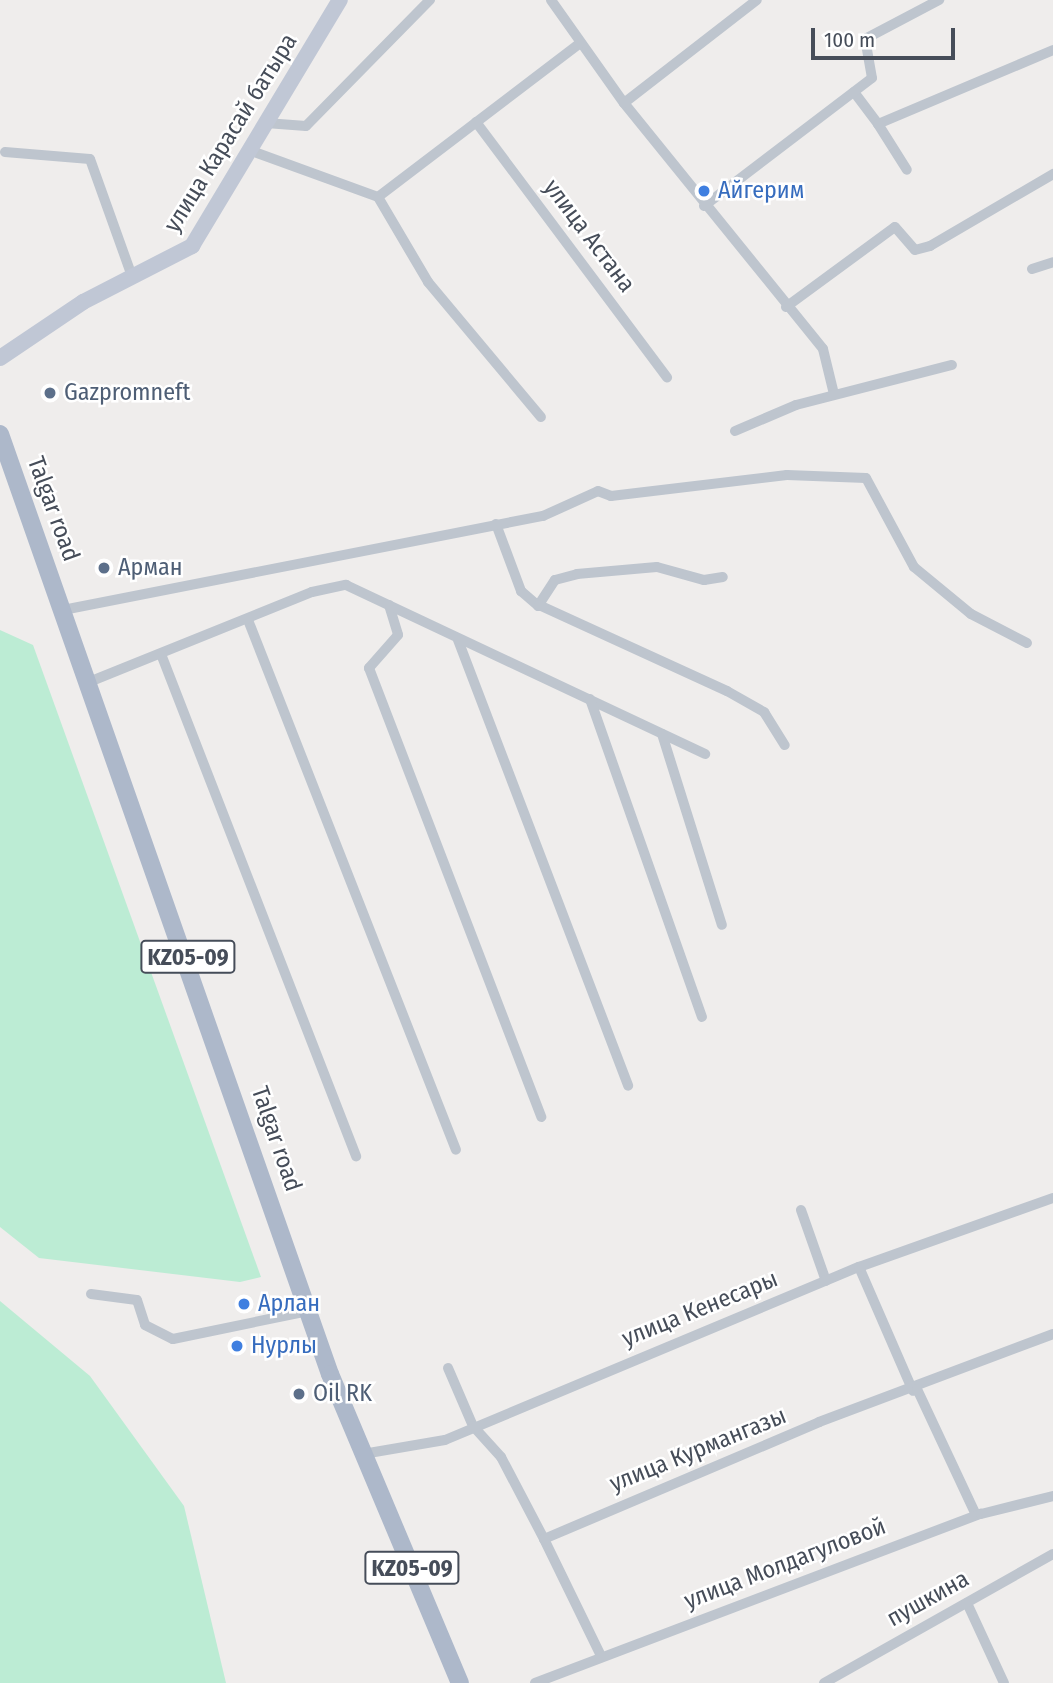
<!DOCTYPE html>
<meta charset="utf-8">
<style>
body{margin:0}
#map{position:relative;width:1053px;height:1683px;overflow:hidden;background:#efedec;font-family:"Fira Sans Condensed",sans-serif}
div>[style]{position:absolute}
.green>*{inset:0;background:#bcecd4}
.street>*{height:10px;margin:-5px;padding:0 5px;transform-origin:5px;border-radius:5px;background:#bec5ce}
.secondary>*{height:16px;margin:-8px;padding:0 8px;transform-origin:8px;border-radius:8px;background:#c0c7d5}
.primary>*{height:18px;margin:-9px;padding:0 9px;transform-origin:9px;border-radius:9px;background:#adb8ca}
.dots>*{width:19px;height:19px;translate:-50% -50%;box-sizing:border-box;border:4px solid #fff;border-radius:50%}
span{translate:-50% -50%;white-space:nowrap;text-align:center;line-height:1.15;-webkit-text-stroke:5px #fff;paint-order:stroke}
.shield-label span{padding:2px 5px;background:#fff;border:2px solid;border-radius:5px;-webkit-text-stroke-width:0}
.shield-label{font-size:23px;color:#464d59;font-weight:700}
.street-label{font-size:24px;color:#464d59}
.shop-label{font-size:24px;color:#366cbe}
.left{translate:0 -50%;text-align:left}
.service-label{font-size:24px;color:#4e5e75}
.scale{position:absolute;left:811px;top:28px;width:144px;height:32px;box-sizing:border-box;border:4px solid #464d59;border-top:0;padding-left:9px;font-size:21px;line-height:24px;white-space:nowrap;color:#464d59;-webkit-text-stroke:5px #fff;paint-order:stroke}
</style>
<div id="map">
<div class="green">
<div style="clip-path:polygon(0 630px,33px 645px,261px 1277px,240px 1282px,39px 1258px,0 1227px)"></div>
<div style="clip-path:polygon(0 1301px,90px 1376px,184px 1506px,226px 1683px,0 1683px)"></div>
</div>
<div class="street">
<div style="left:551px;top:0;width:126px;rotate:54.7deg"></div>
<div style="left:624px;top:103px;width:316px;rotate:51deg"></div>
<div style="left:823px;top:349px;width:46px;rotate:76.3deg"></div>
<div style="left:854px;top:92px;width:40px;rotate:53deg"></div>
<div style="left:878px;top:124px;width:190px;rotate:-22.9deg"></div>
<div style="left:624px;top:103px;width:168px;rotate:-37.8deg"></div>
<div style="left:476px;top:122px;width:319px;rotate:53.2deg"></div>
<div style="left:266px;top:123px;width:40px;rotate:4.3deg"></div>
<div style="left:306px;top:126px;width:177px;rotate:-45.5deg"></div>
<div style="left:878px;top:124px;width:54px;rotate:57.8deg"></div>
<div style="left:249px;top:150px;width:137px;rotate:20deg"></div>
<div style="left:378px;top:197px;width:253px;rotate:-37.3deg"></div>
<div style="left:5px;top:152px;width:85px;rotate:4.7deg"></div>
<div style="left:90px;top:159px;width:124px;rotate:70.3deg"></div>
<div style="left:378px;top:197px;width:99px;rotate:59.5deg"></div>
<div style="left:428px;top:282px;width:176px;rotate:50.1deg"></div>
<div style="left:704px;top:206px;width:211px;rotate:-37.3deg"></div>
<div style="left:872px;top:78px;width:40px;rotate:-100deg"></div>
<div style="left:865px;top:39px;width:84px;rotate:-27.8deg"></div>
<div style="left:1032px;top:269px;width:22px;rotate:-18deg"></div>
<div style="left:786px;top:307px;width:135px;rotate:-36.3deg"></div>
<div style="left:895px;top:227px;width:30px;rotate:49deg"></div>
<div style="left:915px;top:250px;width:16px;rotate:-15deg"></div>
<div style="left:930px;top:246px;width:143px;rotate:-30.3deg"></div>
<div style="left:735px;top:431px;width:66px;rotate:-23.1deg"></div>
<div style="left:796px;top:405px;width:161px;rotate:-14.4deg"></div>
<div style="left:496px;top:524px;width:72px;rotate:69.5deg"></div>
<div style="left:521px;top:591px;width:23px;rotate:41deg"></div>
<div style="left:538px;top:606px;width:31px;rotate:-57deg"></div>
<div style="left:555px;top:580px;width:23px;rotate:-15deg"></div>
<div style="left:577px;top:574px;width:80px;rotate:-5deg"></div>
<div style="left:657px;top:567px;width:49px;rotate:15.5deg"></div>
<div style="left:704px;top:580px;width:19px;rotate:-9deg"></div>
<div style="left:389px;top:605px;width:31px;rotate:73deg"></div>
<div style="left:398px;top:635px;width:44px;rotate:131.3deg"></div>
<div style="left:369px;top:668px;width:481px;rotate:69deg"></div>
<div style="left:539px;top:605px;width:207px;rotate:24.6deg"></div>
<div style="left:727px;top:691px;width:43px;rotate:29.6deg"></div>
<div style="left:764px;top:712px;width:39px;rotate:58deg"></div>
<div style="left:63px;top:610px;width:489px;rotate:-11.1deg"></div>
<div style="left:543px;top:516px;width:60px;rotate:-24.4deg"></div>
<div style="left:598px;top:491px;width:14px;rotate:21deg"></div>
<div style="left:611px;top:496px;width:177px;rotate:-6.8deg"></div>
<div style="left:787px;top:475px;width:79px;rotate:2.2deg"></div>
<div style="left:866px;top:478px;width:101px;rotate:61.7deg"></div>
<div style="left:914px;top:567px;width:74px;rotate:39.5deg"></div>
<div style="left:971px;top:614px;width:63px;rotate:27.4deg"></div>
<div style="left:248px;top:620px;width:569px;rotate:68.57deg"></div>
<div style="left:458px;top:640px;width:477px;rotate:69.1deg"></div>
<div style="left:161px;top:654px;width:539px;rotate:68.77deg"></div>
<div style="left:89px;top:682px;width:240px;rotate:-22deg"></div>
<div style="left:312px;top:592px;width:35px;rotate:-12deg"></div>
<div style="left:346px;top:585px;width:397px;rotate:25.2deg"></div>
<div style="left:590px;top:699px;width:337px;rotate:70.6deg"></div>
<div style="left:662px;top:734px;width:200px;rotate:72.6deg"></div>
<div style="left:801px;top:1210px;width:75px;rotate:70.6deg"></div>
<div style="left:859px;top:1267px;width:135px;rotate:66.5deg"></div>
<div style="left:91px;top:1294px;width:46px;rotate:7.4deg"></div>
<div style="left:137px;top:1300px;width:26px;rotate:72deg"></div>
<div style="left:145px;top:1325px;width:31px;rotate:27deg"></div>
<div style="left:173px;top:1339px;width:138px;rotate:-11.7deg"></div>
<div style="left:448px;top:1368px;width:63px;rotate:66.7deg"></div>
<div style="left:473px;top:1426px;width:42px;rotate:47.9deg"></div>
<div style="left:501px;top:1457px;width:93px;rotate:62.3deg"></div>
<div style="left:544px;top:1539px;width:299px;rotate:-23deg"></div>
<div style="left:819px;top:1422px;width:250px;rotate:-20.6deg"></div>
<div style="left:917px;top:1389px;width:139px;rotate:64.9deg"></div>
<div style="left:363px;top:1454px;width:83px;rotate:-9.7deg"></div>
<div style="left:445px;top:1440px;width:449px;rotate:-22.7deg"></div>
<div style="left:859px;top:1267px;width:206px;rotate:-19.6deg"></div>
<div style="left:544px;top:1539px;width:130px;rotate:64deg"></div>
<div style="left:967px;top:1603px;width:88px;rotate:65.2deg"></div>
<div style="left:535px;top:1683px;width:477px;rotate:-20.8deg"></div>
<div style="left:981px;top:1514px;width:74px;rotate:-14deg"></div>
<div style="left:824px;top:1683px;width:263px;rotate:-29.4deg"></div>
</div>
<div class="secondary">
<div style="left:0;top:358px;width:100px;rotate:-34deg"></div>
<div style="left:83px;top:302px;width:123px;rotate:-27.2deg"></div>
<div style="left:192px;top:246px;width:287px;rotate:-59deg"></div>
</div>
<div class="primary">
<div style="left:0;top:434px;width:996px;rotate:70.66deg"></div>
<div style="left:330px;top:1374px;width:335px;rotate:67.2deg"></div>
</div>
<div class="dots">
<div style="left:704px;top:191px;background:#3f7fe0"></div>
<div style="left:50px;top:393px;background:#5c6f8a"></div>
<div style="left:104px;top:568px;background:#5c6f8a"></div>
<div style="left:244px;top:1304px;background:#3f7fe0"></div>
<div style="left:237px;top:1346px;background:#3f7fe0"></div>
<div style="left:299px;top:1394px;background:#5c6f8a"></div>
</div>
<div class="shield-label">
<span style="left:188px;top:957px">KZ05-09</span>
<span style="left:412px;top:1568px">KZ05-09</span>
</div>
<div class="street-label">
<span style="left:231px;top:133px;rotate:-58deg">улица Карасай батыра</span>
<span style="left:589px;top:236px;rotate:53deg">улица Астана</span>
<span style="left:53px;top:509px;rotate:70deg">Talgar road</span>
<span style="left:276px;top:1139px;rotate:71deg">Talgar road</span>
<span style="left:700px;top:1309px;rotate:-22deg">улица Кенесары</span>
<span style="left:698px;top:1450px;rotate:-22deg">улица Курмангазы</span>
<span style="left:785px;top:1564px;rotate:-21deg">улица Молдагуловой</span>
<span style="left:928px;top:1599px;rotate:-29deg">пушкина</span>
</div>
<div class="shop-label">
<span class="left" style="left:718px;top:191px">Айгерим</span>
<span class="left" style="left:258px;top:1304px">Арлан</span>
<span class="left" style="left:251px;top:1346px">Нурлы</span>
</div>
<div class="service-label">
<span class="left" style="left:64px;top:393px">Gazpromneft</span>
<span class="left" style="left:118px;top:568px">Арман</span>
<span class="left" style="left:313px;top:1394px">Oil RK</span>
</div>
<div class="scale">100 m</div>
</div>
